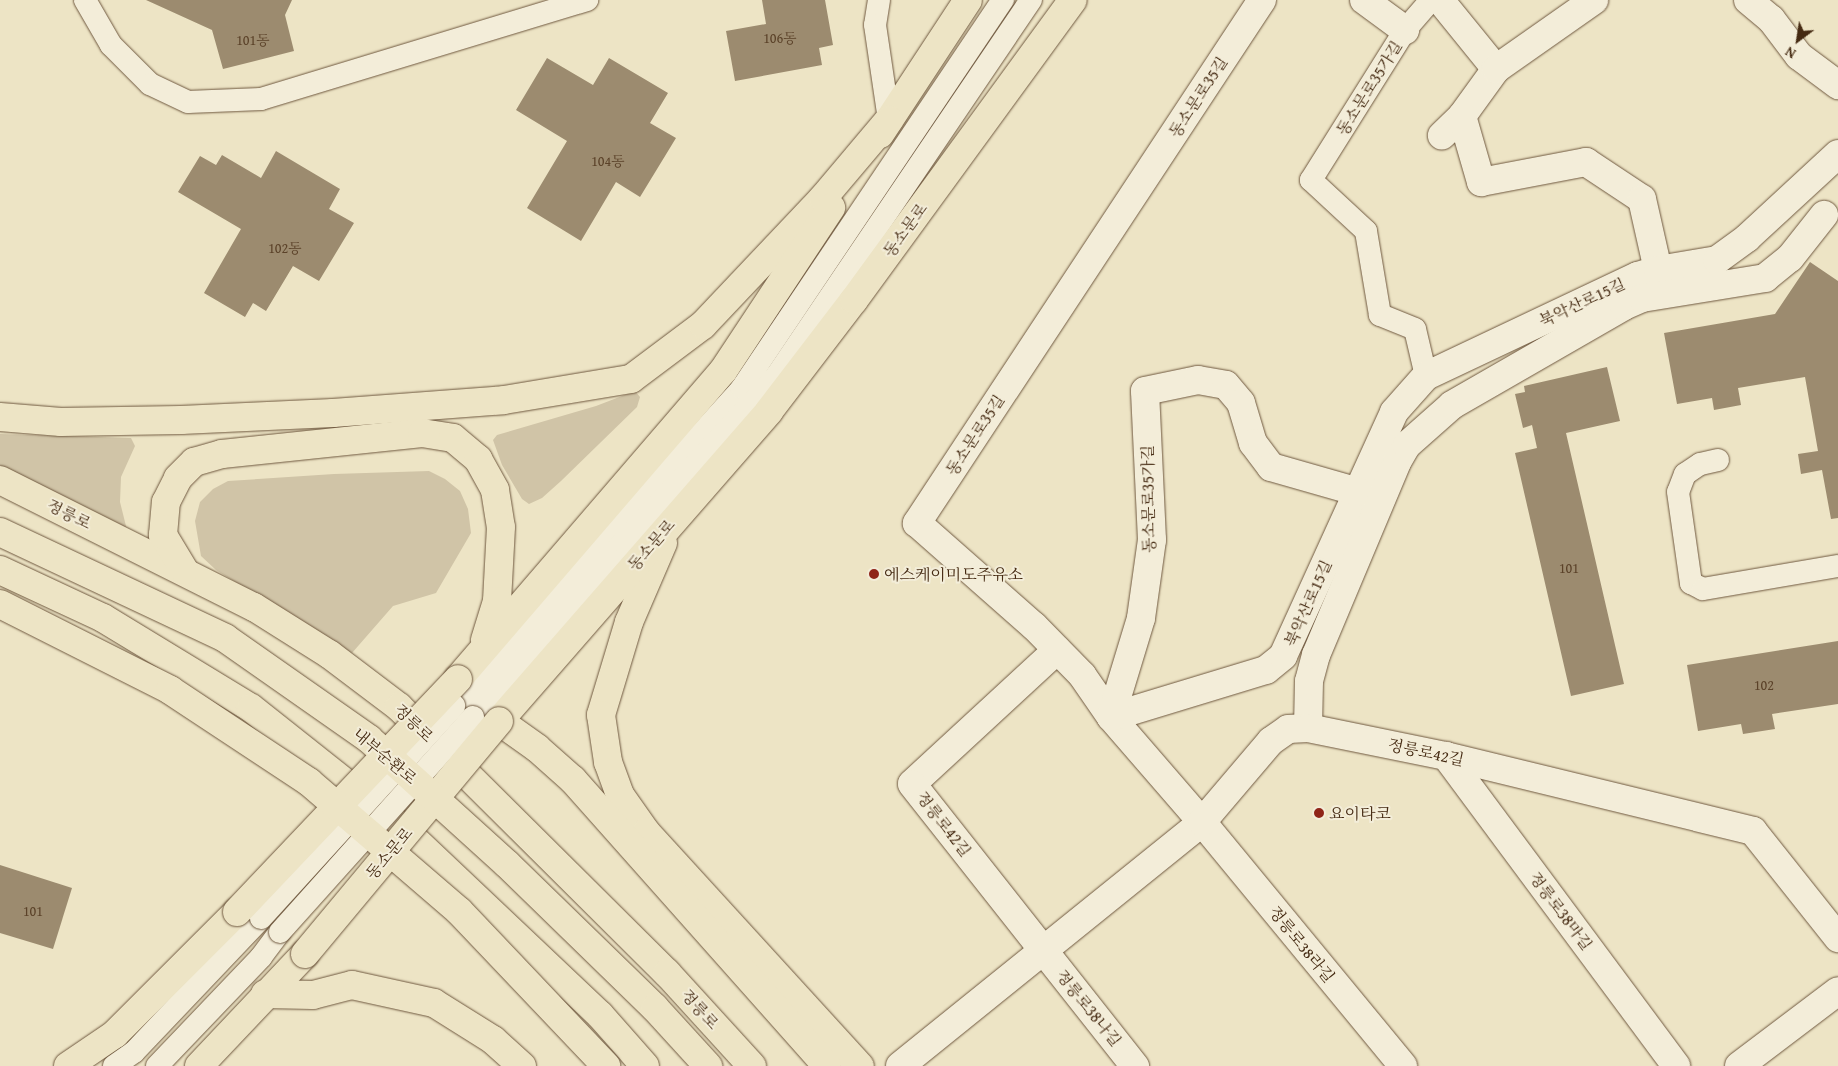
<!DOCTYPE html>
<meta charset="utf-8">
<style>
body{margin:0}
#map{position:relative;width:1838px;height:1066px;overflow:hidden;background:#ede4c5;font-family:"Gentium Book Plus","Noto Serif KR",serif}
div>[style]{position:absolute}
.green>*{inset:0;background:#d0c4a7}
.building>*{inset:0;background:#9c8b6f}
.roads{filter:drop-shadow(0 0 1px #6f583f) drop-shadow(0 0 1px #6f583f)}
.lane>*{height:22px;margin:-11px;padding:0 11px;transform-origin:11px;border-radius:11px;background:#f3edd9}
.street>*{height:28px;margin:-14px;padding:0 14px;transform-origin:14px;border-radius:14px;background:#f3edd9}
.primary>*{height:28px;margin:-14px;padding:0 14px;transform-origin:14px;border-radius:14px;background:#ede4c5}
.bridges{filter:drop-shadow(0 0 1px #6f583f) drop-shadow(0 0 1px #6f583f)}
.lane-bridge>*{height:22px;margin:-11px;padding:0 11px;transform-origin:11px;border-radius:11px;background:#f3edd9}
.primary-bridge>*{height:28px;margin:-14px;padding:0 14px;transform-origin:14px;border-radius:14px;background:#ede4c5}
.highway-bridge>*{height:28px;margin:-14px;padding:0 14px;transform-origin:14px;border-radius:14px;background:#ede4c5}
.dots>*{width:14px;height:14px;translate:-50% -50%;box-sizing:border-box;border:2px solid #f3edd9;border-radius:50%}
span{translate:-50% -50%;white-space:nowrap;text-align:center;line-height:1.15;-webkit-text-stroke:4px #f3edd9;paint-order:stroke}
.number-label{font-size:14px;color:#5b4229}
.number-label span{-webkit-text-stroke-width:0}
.street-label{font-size:16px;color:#452a12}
.poi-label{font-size:16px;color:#452a12}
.left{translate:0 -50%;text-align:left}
.north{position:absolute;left:1773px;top:15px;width:50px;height:50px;-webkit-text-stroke:4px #f3edd9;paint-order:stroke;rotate:211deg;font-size:14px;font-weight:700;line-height:20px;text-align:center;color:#452a12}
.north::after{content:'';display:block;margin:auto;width:18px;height:22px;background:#452a12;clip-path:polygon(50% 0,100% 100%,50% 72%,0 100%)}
</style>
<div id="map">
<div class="green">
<div style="clip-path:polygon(635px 391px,640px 397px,637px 407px,561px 481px,542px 498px,529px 504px,522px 499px,502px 465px,493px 440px,497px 435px,596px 406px)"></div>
<div style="clip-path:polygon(0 434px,131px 438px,135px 446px,121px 477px,120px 502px,127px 530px,120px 535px,0 465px)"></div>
<div style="clip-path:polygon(429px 471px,445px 479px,460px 491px,468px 509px,471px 533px,436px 593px,393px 606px,352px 653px,216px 570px,201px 556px,195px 521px,200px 502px,213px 489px,228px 481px,334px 474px)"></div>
</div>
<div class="building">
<div style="clip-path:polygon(146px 0,292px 0,285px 15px,294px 51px,223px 69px,212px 30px)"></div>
<div style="clip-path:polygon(762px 0,825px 0,833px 45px,819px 48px,822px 65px,735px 81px,726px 31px,766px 24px)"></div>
<div style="clip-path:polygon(547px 58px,593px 85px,609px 58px,668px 93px,650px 123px,676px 138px,640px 197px,616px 182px,581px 241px,527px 208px,567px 141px,516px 110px)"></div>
<div style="clip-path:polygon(276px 151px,340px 189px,329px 209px,354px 223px,319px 281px,293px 266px,266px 311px,253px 303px,245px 317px,204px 293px,241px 229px,178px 192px,200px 156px,216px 165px,222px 155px,261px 178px)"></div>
<div style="clip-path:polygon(1810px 262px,1838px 281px,1838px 518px,1831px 519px,1822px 470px,1801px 474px,1798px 454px,1818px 451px,1805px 377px,1738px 388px,1741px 405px,1714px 410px,1712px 398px,1677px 404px,1664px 333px,1775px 314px)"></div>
<div style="clip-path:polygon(1607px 367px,1620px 421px,1566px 433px,1624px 684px,1571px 696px,1515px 453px,1537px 448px,1532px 425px,1523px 428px,1515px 394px,1525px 392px,1524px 386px)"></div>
<div style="clip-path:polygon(1838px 641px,1838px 704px,1772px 714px,1775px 729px,1743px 734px,1741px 724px,1698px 731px,1687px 665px)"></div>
<div style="clip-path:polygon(0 865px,72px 888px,53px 949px,0 933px)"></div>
</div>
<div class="roads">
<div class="lane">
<div style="left:85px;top:0;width:52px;rotate:60deg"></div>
<div style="left:111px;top:45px;width:55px;rotate:45deg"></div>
<div style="left:150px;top:84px;width:42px;rotate:25.3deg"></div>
<div style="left:188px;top:102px;width:73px;rotate:-2.4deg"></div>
<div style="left:261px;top:99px;width:341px;rotate:-16.9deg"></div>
<div style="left:879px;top:0;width:25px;rotate:99deg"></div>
<div style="left:875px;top:25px;width:96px;rotate:81.6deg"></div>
<div style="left:1426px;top:376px;width:48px;rotate:-103.2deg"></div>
<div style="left:1415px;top:329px;width:38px;rotate:-158deg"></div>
<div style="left:1380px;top:315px;width:85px;rotate:-99.5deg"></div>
<div style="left:1366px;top:231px;width:75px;rotate:-137.2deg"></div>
<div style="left:1311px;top:180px;width:177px;rotate:-57.9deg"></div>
<div style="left:1405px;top:30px;width:40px;rotate:-49deg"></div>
<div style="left:1718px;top:460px;width:18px;rotate:167deg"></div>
<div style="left:1700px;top:464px;width:18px;rotate:146deg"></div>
<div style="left:1685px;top:474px;width:19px;rotate:111deg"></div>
<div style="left:1678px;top:492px;width:92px;rotate:81.9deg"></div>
<div style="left:1691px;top:583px;width:13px;rotate:27deg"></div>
<div style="left:1703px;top:589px;width:137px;rotate:-9.7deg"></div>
<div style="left:454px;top:706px;width:429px;rotate:-47.8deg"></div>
<div style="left:742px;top:388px;width:468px;rotate:-56.1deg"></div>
<div style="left:473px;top:717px;width:230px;rotate:-49.4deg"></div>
<div style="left:623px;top:542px;width:227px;rotate:-47.3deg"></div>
<div style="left:777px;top:375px;width:453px;rotate:-55.9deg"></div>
<div style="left:114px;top:1066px;width:24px;rotate:-35deg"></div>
<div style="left:134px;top:1052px;width:185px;rotate:-46.5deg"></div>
<div style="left:157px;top:1066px;width:151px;rotate:-46.3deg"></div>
<div style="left:261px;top:957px;width:31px;rotate:-53deg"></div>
</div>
<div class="street">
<div style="left:1262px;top:0;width:627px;rotate:123.41deg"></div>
<div style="left:917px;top:523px;width:156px;rotate:41.4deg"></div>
<div style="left:1034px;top:626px;width:69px;rotate:45.6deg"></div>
<div style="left:1082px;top:675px;width:51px;rotate:55.4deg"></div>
<div style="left:1111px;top:717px;width:139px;rotate:49.1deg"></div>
<div style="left:1202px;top:822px;width:316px;rotate:50.5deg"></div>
<div style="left:1364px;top:0;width:51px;rotate:36.2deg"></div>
<div style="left:1440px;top:0;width:89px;rotate:50.9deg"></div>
<div style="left:1496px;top:69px;width:58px;rotate:125.9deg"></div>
<div style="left:1462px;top:116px;width:28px;rotate:136deg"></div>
<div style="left:1748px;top:0;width:30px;rotate:40deg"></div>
<div style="left:1771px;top:19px;width:46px;rotate:52.9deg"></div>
<div style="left:1799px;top:56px;width:49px;rotate:36.6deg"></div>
<div style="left:1496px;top:69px;width:120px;rotate:-35.1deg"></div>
<div style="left:1462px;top:116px;width:69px;rotate:73.9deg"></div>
<div style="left:1481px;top:182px;width:107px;rotate:-10.8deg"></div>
<div style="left:1586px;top:162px;width:67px;rotate:33.5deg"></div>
<div style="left:1642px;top:199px;width:73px;rotate:77.3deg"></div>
<div style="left:1057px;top:650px;width:197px;rotate:137.3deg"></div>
<div style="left:912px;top:784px;width:360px;rotate:51.7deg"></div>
<div style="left:1111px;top:717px;width:162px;rotate:-16.9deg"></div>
<div style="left:1266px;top:670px;width:22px;rotate:-39deg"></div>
<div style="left:1283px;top:656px;width:268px;rotate:-65.5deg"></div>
<div style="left:1394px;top:412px;width:48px;rotate:-48.4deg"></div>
<div style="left:1426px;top:376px;width:234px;rotate:-25.3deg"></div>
<div style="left:1638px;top:276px;width:21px;rotate:-17deg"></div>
<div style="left:1658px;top:270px;width:60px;rotate:-9.6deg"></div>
<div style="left:1717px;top:260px;width:37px;rotate:-36deg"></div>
<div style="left:1747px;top:238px;width:124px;rotate:-42.7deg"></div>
<div style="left:1111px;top:717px;width:103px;rotate:-73.1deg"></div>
<div style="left:1141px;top:618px;width:79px;rotate:-82deg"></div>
<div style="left:1152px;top:540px;width:149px;rotate:-92.7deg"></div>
<div style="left:1145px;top:391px;width:54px;rotate:-11.7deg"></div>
<div style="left:1198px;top:380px;width:28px;rotate:10deg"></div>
<div style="left:1226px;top:385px;width:23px;rotate:50deg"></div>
<div style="left:1241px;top:403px;width:42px;rotate:73.3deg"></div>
<div style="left:1253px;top:443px;width:30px;rotate:53deg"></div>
<div style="left:1271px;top:467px;width:91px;rotate:15.9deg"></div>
<div style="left:1308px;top:728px;width:47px;rotate:-88.8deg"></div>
<div style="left:1309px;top:681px;width:27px;rotate:-75deg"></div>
<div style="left:1316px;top:655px;width:209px;rotate:-67.2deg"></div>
<div style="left:1397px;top:462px;width:20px;rotate:-60deg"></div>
<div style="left:1407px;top:445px;width:60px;rotate:-41.6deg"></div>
<div style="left:1452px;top:405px;width:198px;rotate:-29.9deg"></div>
<div style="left:1624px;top:306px;width:20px;rotate:-24deg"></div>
<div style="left:1642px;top:298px;width:125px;rotate:-9.2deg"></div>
<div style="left:1765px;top:278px;width:32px;rotate:-39deg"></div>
<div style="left:1790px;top:258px;width:55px;rotate:-51.7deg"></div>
<div style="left:1446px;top:756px;width:386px;rotate:53.4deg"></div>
<div style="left:900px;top:1066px;width:388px;rotate:-38.9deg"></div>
<div style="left:1202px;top:822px;width:106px;rotate:-49.6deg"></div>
<div style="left:1271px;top:741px;width:21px;rotate:-35deg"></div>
<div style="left:1288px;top:729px;width:20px;rotate:-3deg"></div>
<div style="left:1308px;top:728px;width:141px;rotate:11.5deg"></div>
<div style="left:1446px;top:756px;width:316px;rotate:13.7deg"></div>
<div style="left:1753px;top:831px;width:137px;rotate:51.5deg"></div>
<div style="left:1739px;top:1066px;width:124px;rotate:-37.1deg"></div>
</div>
<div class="primary">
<div style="left:880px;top:134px;width:160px;rotate:-56.7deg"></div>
<div style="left:0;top:417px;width:61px;rotate:4.7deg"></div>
<div style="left:61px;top:422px;width:120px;rotate:-1deg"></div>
<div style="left:181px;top:420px;width:152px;rotate:-2.6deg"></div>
<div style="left:333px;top:413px;width:171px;rotate:-4.3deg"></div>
<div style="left:504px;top:400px;width:129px;rotate:-9.4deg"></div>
<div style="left:631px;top:379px;width:90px;rotate:-36.9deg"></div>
<div style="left:703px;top:325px;width:175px;rotate:-46.6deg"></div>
<div style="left:823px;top:198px;width:102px;rotate:-49.8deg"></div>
<div style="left:0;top:480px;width:284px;rotate:26.6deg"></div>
<div style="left:254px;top:607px;width:89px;rotate:32.1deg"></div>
<div style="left:329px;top:654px;width:88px;rotate:37.1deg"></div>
<div style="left:399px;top:707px;width:378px;rotate:44.8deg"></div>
<div style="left:667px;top:973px;width:126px;rotate:47.6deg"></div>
<div style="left:663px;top:543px;width:86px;rotate:113.3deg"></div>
<div style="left:629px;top:622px;width:97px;rotate:106.8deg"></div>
<div style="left:601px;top:715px;width:48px;rotate:81.5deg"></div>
<div style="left:608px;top:762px;width:35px;rotate:70deg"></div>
<div style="left:620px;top:795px;width:45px;rotate:54.9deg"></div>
<div style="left:646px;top:832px;width:317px;rotate:47.6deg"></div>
<div style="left:0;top:570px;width:114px;rotate:25deg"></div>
<div style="left:103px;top:618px;width:173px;rotate:31.3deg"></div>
<div style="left:251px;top:708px;width:190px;rotate:38.4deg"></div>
<div style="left:400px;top:826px;width:275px;rotate:43.4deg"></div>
<div style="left:600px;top:1015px;width:68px;rotate:48.6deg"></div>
<div style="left:184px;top:570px;width:41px;rotate:-121deg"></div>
<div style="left:163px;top:535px;width:33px;rotate:-85deg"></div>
<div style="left:166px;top:502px;width:27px;rotate:-63deg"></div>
<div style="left:178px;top:478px;width:23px;rotate:-45deg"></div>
<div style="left:194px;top:462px;width:29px;rotate:-16deg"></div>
<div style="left:222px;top:454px;width:201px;rotate:-6deg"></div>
<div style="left:422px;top:433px;width:31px;rotate:9deg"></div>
<div style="left:453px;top:438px;width:33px;rotate:40deg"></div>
<div style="left:478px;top:459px;width:35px;rotate:61deg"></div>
<div style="left:495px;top:490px;width:37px;rotate:81deg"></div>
<div style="left:501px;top:527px;width:74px;rotate:93.1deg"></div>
<div style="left:497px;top:601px;width:41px;rotate:107.1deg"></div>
<div style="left:458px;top:679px;width:406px;rotate:-49.3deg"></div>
<div style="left:723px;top:371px;width:196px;rotate:-56.5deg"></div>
<div style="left:265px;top:994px;width:48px;rotate:1.2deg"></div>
<div style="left:313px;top:995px;width:40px;rotate:-14.4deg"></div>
<div style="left:352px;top:985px;width:84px;rotate:12.4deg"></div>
<div style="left:434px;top:1003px;width:70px;rotate:32.1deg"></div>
<div style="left:493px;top:1040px;width:39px;rotate:42deg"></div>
<div style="left:68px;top:1066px;width:57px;rotate:-34.2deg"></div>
<div style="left:115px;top:1034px;width:173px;rotate:-45deg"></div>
<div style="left:199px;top:1066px;width:154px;rotate:-46.6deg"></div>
<div style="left:827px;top:1066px;width:383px;rotate:-131.6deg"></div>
<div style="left:573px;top:780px;width:48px;rotate:-138.4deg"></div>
<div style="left:537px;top:748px;width:47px;rotate:-144.6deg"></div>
<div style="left:499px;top:721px;width:411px;rotate:-48.9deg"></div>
<div style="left:769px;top:411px;width:140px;rotate:-52.6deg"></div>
<div style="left:854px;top:300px;width:371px;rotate:-53.9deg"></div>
</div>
</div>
<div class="bridges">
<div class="lane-bridge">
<div style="left:261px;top:918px;width:287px;rotate:-47.7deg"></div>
<div style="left:280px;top:932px;width:289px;rotate:-48.1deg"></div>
</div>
<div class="primary-bridge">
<div style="left:237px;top:912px;width:321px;rotate:-46.5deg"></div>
<div style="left:305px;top:954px;width:303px;rotate:-50.2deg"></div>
</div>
<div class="highway-bridge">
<div style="left:0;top:532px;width:249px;rotate:25.2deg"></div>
<div style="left:225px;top:638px;width:176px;rotate:35deg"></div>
<div style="left:369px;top:739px;width:186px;rotate:42.2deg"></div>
<div style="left:507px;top:864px;width:206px;rotate:44.2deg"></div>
<div style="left:655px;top:1008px;width:79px;rotate:47.6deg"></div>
<div style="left:0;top:604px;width:191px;rotate:26.8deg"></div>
<div style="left:170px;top:690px;width:167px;rotate:33.5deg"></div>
<div style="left:309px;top:782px;width:198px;rotate:40.7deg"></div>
<div style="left:459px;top:911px;width:214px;rotate:46.5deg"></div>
</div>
</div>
<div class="dots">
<div style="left:874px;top:574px;background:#8f2418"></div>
<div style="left:1319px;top:813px;background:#8f2418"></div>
</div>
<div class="number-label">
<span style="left:780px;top:38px">106동</span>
<span style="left:253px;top:40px">101동</span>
<span style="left:608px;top:161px">104동</span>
<span style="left:285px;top:248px">102동</span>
<span style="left:1569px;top:568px">101</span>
<span style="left:1764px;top:685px">102</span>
<span style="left:33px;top:911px">101</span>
</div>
<div class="street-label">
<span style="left:1369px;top:88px;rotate:-58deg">동소문로35가길</span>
<span style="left:1198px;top:97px;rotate:-57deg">동소문로35길</span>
<span style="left:905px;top:230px;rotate:-54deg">동소문로</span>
<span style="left:1582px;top:302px;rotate:-25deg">북악산로15길</span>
<span style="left:975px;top:435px;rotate:-57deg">동소문로35길</span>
<span style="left:1148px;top:499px;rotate:-91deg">동소문로35가길</span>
<span style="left:69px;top:514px;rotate:26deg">정릉로</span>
<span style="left:651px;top:545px;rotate:-49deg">동소문로</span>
<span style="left:1308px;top:603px;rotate:-66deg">북악산로15길</span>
<span style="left:414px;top:723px;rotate:44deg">정릉로</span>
<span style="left:1426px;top:752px;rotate:12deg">정릉로42길</span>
<span style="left:385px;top:756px;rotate:40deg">내부순환로</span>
<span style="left:944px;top:824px;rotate:52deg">정릉로42길</span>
<span style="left:389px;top:853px;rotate:-50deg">동소문로</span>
<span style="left:1561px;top:911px;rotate:53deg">정릉로38마길</span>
<span style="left:1302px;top:944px;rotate:51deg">정릉로38라길</span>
<span style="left:1089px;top:1008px;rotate:51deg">정릉로38나길</span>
<span style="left:700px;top:1009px;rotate:48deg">정릉로</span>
</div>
<div class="poi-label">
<span class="left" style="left:884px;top:574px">에스케이미도주유소</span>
<span class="left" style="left:1329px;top:813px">요이타코</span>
</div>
<div class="north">N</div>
</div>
